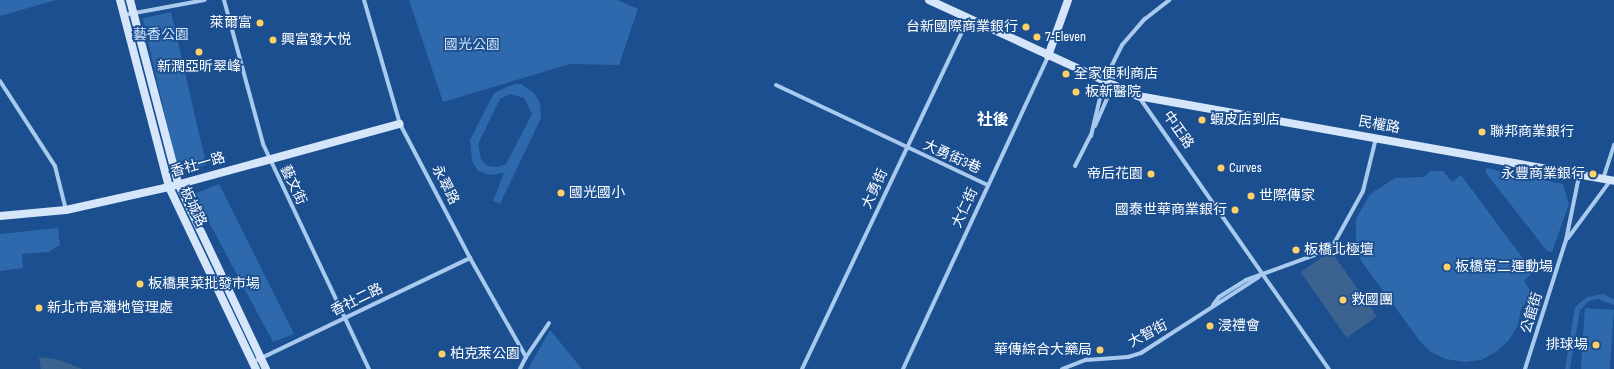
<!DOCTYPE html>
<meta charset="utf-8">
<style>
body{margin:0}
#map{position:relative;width:1614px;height:369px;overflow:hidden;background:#1b4f8f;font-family:"Sofia Sans Condensed","Noto Sans TC",sans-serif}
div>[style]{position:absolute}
.green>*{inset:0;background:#2e69ad;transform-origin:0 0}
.water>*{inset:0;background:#3c6290;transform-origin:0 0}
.street>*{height:4px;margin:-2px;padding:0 2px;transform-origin:2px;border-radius:2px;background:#a9c9ee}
.secondary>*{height:8px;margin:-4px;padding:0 4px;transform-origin:4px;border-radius:4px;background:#d6e6fa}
.dots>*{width:11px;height:11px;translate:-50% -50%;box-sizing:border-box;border:2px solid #1b4f8f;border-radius:50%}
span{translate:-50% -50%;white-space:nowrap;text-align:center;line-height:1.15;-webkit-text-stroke:3.5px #1b4f8f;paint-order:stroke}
.poi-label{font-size:14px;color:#fff}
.right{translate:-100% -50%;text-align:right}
.left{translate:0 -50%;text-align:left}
.park-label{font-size:14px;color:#cfe3fa}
.street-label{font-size:14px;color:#fff}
.quarter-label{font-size:16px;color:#fff;font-weight:700}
</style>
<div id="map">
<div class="green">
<div style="clip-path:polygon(0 0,56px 0,0 16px)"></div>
<div style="clip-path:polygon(409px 0,617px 0,638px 9px,619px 65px,570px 64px,443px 102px)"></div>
<div style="left:171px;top:12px;width:157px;height:29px;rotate:77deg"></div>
<div style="clip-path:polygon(evenodd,514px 84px,521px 84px,534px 93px,540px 103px,541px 118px,500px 204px,493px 201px,504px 173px,490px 175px,478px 171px,472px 161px,470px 140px,494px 93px,514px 84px,510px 94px,524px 98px,532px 114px,506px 164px,498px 167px,488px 166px,481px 160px,478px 144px,500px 99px,510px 94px)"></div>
<div style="clip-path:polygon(1486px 168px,1563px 184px,1569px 204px,1552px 252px,1547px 251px,1486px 173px)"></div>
<div style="clip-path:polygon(1430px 171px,1443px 171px,1452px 182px,1461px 175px,1533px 272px,1524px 281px,1532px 293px,1521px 309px,1518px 325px,1509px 340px,1496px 352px,1481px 360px,1464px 362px,1446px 359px,1431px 352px,1419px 340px,1362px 262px,1356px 249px,1356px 219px,1370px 194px,1395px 178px,1424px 177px)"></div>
<div style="clip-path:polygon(219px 184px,294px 334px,273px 342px,194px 194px)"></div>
<div style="clip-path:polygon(58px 228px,60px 245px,48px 252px,22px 254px,23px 268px,0 271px,0 234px)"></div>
<div style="clip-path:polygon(1603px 294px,1614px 299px,1614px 305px,1598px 299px,1589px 301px,1580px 310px,1570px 369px,1565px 369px,1575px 307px,1587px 297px)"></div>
<div style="left:1585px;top:308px;width:29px;height:61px;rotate:4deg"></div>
<div style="clip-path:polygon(550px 330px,582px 369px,528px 369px)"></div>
</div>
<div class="water">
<div style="left:1331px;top:251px;width:80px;height:37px;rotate:55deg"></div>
<div style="clip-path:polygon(39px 357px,56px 359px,83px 369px,41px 369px)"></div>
</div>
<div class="street">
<div style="left:224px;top:0;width:149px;rotate:74.8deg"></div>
<div style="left:263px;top:144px;width:249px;rotate:64.8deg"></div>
<div style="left:364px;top:0;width:129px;rotate:73.8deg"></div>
<div style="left:400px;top:124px;width:151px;rotate:62.4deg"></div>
<div style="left:470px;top:258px;width:114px;rotate:60.5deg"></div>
<div style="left:526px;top:357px;width:13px;rotate:117deg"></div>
<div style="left:124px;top:15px;width:82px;rotate:-10.5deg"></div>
<div style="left:0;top:81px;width:101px;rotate:57.1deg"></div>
<div style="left:55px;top:166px;width:45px;rotate:76deg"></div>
<div style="left:776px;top:85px;width:234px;rotate:25.3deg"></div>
<div style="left:1139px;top:97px;width:332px;rotate:55.1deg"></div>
<div style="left:1095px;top:126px;width:45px;rotate:-66.3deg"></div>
<div style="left:1091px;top:136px;width:57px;rotate:-76.7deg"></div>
<div style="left:1104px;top:81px;width:40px;rotate:-63.4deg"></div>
<div style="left:1122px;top:45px;width:35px;rotate:-49deg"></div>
<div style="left:1145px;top:19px;width:31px;rotate:-38deg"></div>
<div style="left:1075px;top:166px;width:36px;rotate:-63deg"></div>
<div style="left:1603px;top:179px;width:36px;rotate:-72deg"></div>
<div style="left:1568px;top:238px;width:71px;rotate:-53.6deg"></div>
<div style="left:1213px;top:305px;width:10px;rotate:-53deg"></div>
<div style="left:1219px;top:297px;width:32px;rotate:-32deg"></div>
<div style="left:1246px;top:280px;width:90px;rotate:-20deg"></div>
<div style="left:1331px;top:249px;width:66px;rotate:-61.1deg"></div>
<div style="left:1363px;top:191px;width:55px;rotate:-76.2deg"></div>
<div style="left:526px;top:357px;width:41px;rotate:-55.9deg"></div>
<div style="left:253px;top:362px;width:241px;rotate:-25.6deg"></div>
<div style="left:802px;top:369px;width:387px;rotate:-64.6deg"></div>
<div style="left:903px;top:369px;width:345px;rotate:-65.1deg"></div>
<div style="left:1062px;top:369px;width:26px;rotate:-21deg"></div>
<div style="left:1086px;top:360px;width:42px;rotate:-4.1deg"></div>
<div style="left:1128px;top:357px;width:14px;rotate:-17deg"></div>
<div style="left:1141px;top:353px;width:140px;rotate:-32.8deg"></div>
<div style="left:1525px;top:369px;width:135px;rotate:-72.4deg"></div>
<div style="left:1566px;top:240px;width:65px;rotate:-78.5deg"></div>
</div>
<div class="secondary">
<div style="left:120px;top:0;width:193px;rotate:75.3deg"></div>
<div style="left:169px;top:187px;width:202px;rotate:64.5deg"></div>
<div style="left:130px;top:0;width:189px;rotate:75.3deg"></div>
<div style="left:178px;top:183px;width:206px;rotate:64.7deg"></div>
<div style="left:929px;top:0;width:230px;rotate:24.7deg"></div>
<div style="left:1138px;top:96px;width:484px;rotate:10.1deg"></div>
<div style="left:1048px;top:56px;width:59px;rotate:-70.3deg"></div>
<div style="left:0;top:216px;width:66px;rotate:-5.2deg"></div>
<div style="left:66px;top:210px;width:106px;rotate:-12.6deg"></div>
<div style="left:169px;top:187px;width:239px;rotate:-15.3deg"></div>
</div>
<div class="dots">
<div style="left:260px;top:23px;background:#ffd166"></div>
<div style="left:1026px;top:27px;background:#ffd166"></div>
<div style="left:1037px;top:37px;background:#ffd166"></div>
<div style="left:273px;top:40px;background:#ffd166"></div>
<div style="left:199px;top:52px;background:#ffd166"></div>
<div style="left:1066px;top:74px;background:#ffd166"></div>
<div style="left:1076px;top:92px;background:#ffd166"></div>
<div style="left:1202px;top:120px;background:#ffd166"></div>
<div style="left:1482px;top:132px;background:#ffd166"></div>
<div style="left:1221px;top:168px;background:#ffd166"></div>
<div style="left:1151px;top:174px;background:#ffd166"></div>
<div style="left:1593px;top:174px;background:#ffd166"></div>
<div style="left:561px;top:193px;background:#ffd166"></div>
<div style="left:1251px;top:196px;background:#ffd166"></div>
<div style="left:1235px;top:210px;background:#ffd166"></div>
<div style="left:1296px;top:250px;background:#ffd166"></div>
<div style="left:1447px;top:267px;background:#ffd166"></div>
<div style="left:140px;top:284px;background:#ffd166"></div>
<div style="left:1343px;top:300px;background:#ffd166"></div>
<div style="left:39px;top:308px;background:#ffd166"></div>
<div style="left:1210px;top:326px;background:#ffd166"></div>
<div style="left:1596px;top:345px;background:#ffd166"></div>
<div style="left:1100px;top:350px;background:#ffd166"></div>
<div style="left:442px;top:354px;background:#ffd166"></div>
</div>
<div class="poi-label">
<span class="right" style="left:252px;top:23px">萊爾富</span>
<span class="right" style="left:1018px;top:27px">台新國際商業銀行</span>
<span class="left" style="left:1045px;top:37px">7-Eleven</span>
<span class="left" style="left:281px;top:40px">興富發大悦</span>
<span style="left:199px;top:67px">新潤亞昕翠峰</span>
<span class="left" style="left:1074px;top:74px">全家便利商店</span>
<span class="left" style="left:1085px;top:92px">板新醫院</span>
<span class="left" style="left:1210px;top:120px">蝦皮店到店</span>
<span class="left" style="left:1490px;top:132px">聯邦商業銀行</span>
<span class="left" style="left:1229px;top:168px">Curves</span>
<span class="right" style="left:1143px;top:174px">帝后花園</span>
<span class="right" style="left:1585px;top:174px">永豐商業銀行</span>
<span class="left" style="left:569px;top:193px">國光國小</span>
<span class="left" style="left:1259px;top:196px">世際傳家</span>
<span class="right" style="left:1227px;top:210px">國泰世華商業銀行</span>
<span class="left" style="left:1304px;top:250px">板橋北極壇</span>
<span class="left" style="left:1455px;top:267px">板橋第二運動場</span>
<span class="left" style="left:148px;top:284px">板橋果菜批發市場</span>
<span class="left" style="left:1351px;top:300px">救國團</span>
<span class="left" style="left:47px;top:308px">新北市高灘地管理處</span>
<span class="left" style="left:1218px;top:326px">浸禮會</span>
<span class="right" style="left:1588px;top:345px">排球場</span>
<span class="right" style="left:1092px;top:350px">華傳綜合大藥局</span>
<span class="left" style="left:450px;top:354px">柏克萊公園</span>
</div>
<div class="park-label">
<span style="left:161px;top:35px">藝香公園</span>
<span style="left:472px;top:45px">國光公園</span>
</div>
<div class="street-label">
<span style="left:1379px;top:125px;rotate:10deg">民權路</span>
<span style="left:1178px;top:130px;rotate:55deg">中正路</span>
<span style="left:952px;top:157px;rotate:24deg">大勇街3巷</span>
<span style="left:198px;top:165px;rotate:-16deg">香社一路</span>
<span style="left:293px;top:185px;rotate:65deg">藝文街</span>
<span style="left:445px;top:185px;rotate:63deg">永翠路</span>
<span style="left:875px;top:189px;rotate:-65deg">大勇街</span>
<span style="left:193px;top:207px;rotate:64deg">板城路</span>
<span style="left:965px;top:208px;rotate:-65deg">大仁街</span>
<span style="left:357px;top:300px;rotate:-26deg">香社二路</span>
<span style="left:1532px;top:313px;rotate:-73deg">公館街</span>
<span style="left:1148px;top:334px;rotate:-28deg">大智街</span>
</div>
<div class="quarter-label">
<span style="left:993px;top:121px">社後</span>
</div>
</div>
